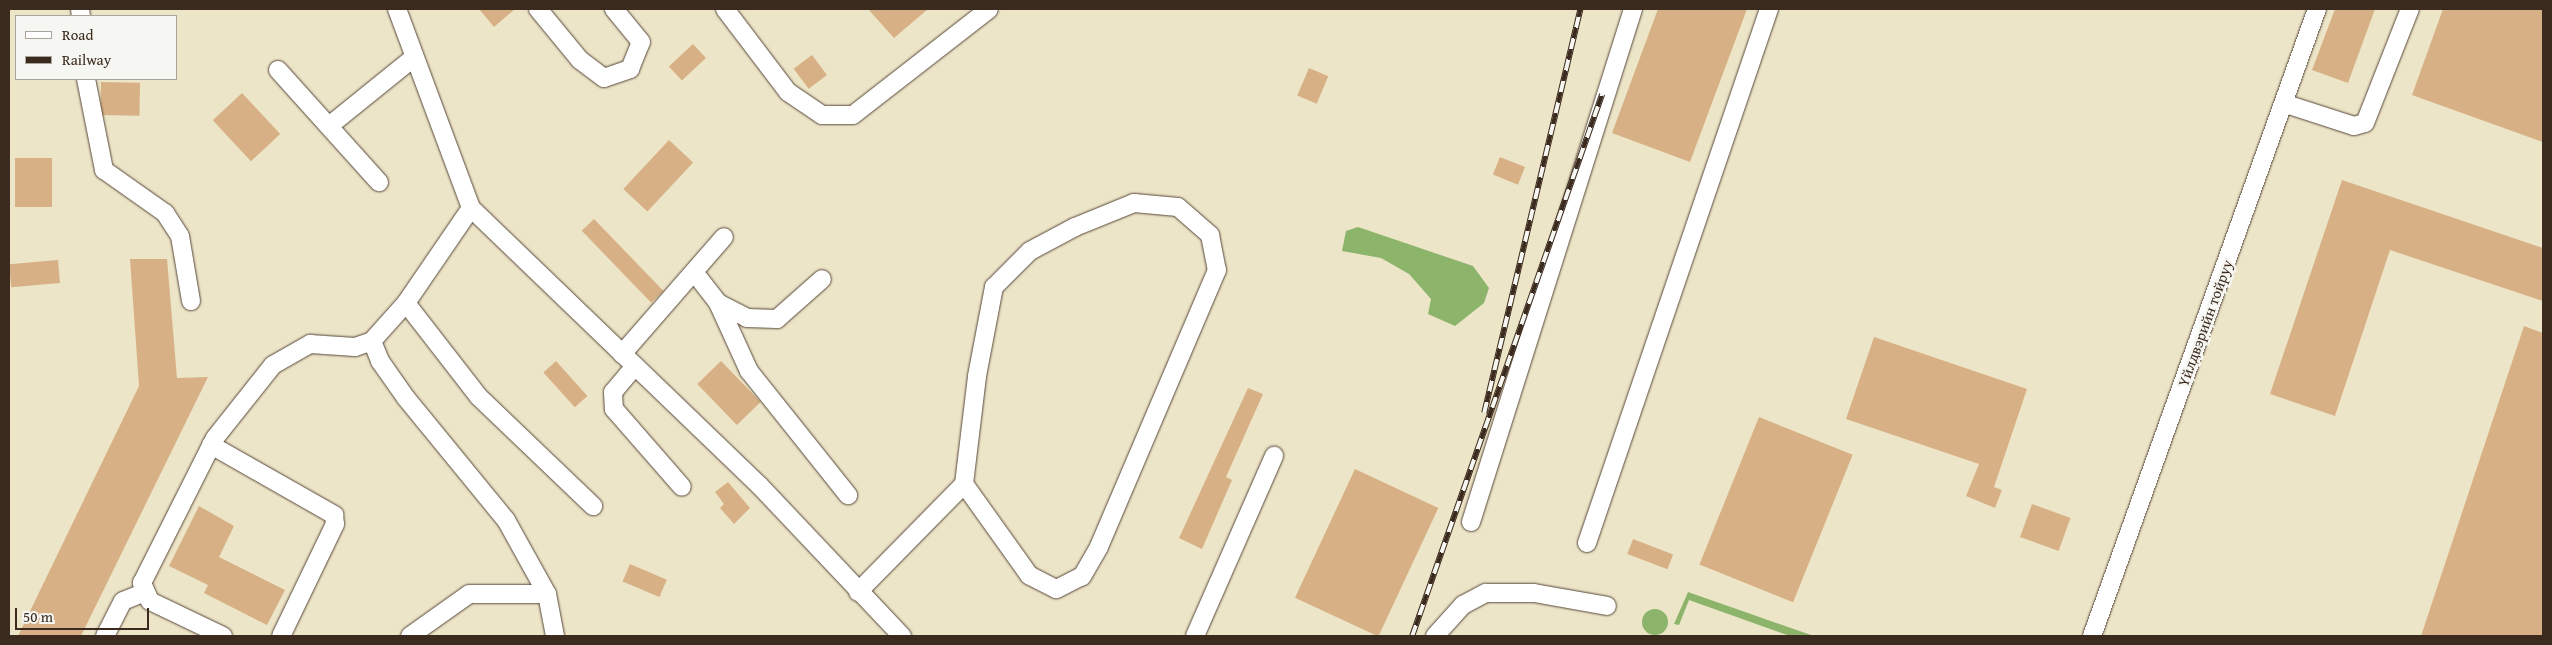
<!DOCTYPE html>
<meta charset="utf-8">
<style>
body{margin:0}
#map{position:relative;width:2552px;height:645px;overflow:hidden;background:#ede5c8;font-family:"Gentium Book Plus",serif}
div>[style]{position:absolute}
.forest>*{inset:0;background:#8cb46b}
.round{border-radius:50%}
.building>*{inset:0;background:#d7b185;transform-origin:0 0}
.roads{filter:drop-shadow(0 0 1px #564638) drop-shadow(0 0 1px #564638)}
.minor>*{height:18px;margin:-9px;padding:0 9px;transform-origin:9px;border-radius:9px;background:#fff}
.rail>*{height:5.5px;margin-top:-2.75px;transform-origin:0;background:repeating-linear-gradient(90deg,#f6f6f2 0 11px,#3b2a1e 0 22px);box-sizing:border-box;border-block:1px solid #3b2a1e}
span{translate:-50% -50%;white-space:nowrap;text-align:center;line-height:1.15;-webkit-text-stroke:5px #f6f6f2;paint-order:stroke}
.street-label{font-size:15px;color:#3b2a1e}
.frame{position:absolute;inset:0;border:10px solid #3b2a1e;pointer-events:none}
.legend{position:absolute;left:15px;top:15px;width:162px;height:65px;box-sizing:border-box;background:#f6f6f2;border:1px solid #aba49d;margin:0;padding:6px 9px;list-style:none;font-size:15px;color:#3b2a1e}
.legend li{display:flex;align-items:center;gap:10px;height:25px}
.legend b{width:25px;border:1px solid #aba49d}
.scale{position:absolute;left:15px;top:608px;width:134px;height:22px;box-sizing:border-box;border:2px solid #3b2a1e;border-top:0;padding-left:6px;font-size:15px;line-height:18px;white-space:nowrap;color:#3b2a1e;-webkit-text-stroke:4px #f6f6f2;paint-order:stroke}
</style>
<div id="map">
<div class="forest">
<div style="clip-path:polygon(1358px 227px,1473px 266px,1489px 288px,1484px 303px,1455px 326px,1428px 314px,1431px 299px,1409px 274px,1381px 258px,1342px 251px,1346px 231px)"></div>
<div style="clip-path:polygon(1688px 592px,1814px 636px,1790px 636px,1689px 600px,1679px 625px,1674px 624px)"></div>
<div class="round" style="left:1642px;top:609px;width:26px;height:26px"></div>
</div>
<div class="building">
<div style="clip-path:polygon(479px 9px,515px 9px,494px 27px)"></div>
<div style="clip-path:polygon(868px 9px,928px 9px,894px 38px)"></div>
<div style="clip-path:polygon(1658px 9px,1747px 9px,1690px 162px,1612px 133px)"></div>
<div style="clip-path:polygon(2335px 9px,2375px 9px,2348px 83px,2312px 70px)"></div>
<div style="clip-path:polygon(2443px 9px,2543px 9px,2543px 142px,2412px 95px)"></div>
<div style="left:693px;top:44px;width:19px;height:33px;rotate:47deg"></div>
<div style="left:812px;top:55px;width:25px;height:23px;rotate:53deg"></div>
<div style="left:1309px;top:68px;width:21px;height:30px;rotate:23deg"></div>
<div style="left:101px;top:82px;width:39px;height:33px;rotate:1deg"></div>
<div style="left:242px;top:93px;width:56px;height:40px;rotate:47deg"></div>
<div style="left:669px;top:140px;width:33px;height:67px;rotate:43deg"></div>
<div style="left:1500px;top:157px;width:27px;height:19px;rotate:22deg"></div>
<div style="left:15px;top:158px;width:37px;height:49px"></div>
<div style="clip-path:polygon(2342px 180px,2543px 248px,2543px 301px,2390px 250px,2335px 416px,2270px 394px)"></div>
<div style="left:594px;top:219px;width:100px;height:17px;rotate:46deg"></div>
<div style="clip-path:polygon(130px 259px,167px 259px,177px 378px,208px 377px,81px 636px,18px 636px,139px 386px)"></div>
<div style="left:58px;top:260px;width:23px;height:49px;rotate:85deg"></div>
<div style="clip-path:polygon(2524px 326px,2543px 333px,2543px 636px,2421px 636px)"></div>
<div style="clip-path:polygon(1874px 337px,2027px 389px,1994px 487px,2002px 490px,1995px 508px,1966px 496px,1979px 464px,1846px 419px)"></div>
<div style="left:556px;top:361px;width:47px;height:17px;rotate:48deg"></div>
<div style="left:721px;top:361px;width:57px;height:33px;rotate:46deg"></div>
<div style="clip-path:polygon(1248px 388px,1263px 394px,1226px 477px,1232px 480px,1202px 549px,1179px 538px)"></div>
<div style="left:1759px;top:417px;width:101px;height:159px;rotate:22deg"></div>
<div style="left:1355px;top:469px;width:92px;height:142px;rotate:25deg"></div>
<div style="clip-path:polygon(728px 482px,750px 508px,734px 524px,720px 508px,724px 504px,715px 492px)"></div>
<div style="left:2032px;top:504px;width:41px;height:35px;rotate:20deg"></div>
<div style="clip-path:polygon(199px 506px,234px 526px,219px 557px,285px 590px,267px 625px,204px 593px,208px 585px,169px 566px)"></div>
<div style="left:1633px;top:539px;width:43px;height:16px;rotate:21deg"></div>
<div style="left:630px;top:564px;width:40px;height:19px;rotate:23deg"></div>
</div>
<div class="roads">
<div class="minor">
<div style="left:80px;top:9px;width:7px;rotate:82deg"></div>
<div style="left:397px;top:9px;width:212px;rotate:69.6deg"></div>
<div style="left:471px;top:208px;width:401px;rotate:43.9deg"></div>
<div style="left:760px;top:486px;width:207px;rotate:46.6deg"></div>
<div style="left:538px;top:9px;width:66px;rotate:50.5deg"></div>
<div style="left:580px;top:60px;width:30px;rotate:37deg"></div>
<div style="left:604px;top:78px;width:28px;rotate:-19deg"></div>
<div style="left:630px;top:69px;width:29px;rotate:-68deg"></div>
<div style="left:641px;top:42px;width:43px;rotate:-129.3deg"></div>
<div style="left:725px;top:9px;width:104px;rotate:52.8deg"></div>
<div style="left:788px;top:92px;width:41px;rotate:34.1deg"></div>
<div style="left:822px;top:115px;width:31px"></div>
<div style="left:853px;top:115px;width:172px;rotate:-37.9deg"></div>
<div style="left:278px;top:70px;width:151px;rotate:48deg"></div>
<div style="left:86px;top:79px;width:93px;rotate:78.8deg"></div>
<div style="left:104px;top:170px;width:75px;rotate:35.2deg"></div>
<div style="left:165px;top:213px;width:27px;rotate:57deg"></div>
<div style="left:180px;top:236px;width:66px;rotate:80.4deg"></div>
<div style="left:2286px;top:104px;width:71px;rotate:17.9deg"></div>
<div style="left:2354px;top:126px;width:11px;rotate:-15deg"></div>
<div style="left:2365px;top:123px;width:123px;rotate:-68.5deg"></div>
<div style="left:329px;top:126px;width:107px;rotate:-38.9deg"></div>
<div style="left:694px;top:272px;width:39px;rotate:52deg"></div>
<div style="left:718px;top:303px;width:33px;rotate:27deg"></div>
<div style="left:747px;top:318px;width:30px;rotate:2deg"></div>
<div style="left:777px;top:319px;width:60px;rotate:-41.6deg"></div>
<div style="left:406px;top:303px;width:119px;rotate:52.2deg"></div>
<div style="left:479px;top:397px;width:158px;rotate:43.7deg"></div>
<div style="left:718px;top:303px;width:75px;rotate:65.5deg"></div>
<div style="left:749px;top:371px;width:159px;rotate:51.4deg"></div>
<div style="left:372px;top:341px;width:22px;rotate:68deg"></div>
<div style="left:380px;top:361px;width:45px;rotate:54.9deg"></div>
<div style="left:406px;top:398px;width:158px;rotate:50.7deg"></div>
<div style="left:506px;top:520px;width:85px;rotate:61deg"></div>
<div style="left:547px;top:594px;width:43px;rotate:79.2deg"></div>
<div style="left:622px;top:354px;width:155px;rotate:-48.9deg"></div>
<div style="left:635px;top:366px;width:34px;rotate:130deg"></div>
<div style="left:613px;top:392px;width:17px;rotate:87deg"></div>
<div style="left:614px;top:409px;width:103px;rotate:48.9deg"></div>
<div style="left:211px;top:445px;width:142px;rotate:29.6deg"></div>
<div style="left:334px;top:515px;width:9px;rotate:84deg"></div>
<div style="left:335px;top:524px;width:124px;rotate:115.7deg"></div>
<div style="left:1471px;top:522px;width:538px;rotate:-72.47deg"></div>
<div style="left:1587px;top:543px;width:564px;rotate:-71.18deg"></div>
<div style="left:858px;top:592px;width:151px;rotate:-45.5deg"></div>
<div style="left:964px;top:484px;width:109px;rotate:-83.1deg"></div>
<div style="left:977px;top:376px;width:91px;rotate:-79.2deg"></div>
<div style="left:994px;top:287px;width:51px;rotate:-45deg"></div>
<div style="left:1030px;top:251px;width:51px;rotate:-28.1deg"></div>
<div style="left:1075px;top:227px;width:64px;rotate:-22.1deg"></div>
<div style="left:1134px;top:203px;width:44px;rotate:5.2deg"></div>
<div style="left:1178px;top:207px;width:43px;rotate:41.2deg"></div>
<div style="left:1210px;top:235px;width:36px;rotate:79deg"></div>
<div style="left:1217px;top:270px;width:301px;rotate:113.1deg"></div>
<div style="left:1099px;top:547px;width:34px;rotate:120deg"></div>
<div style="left:1082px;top:576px;width:29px;rotate:153deg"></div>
<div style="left:1056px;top:589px;width:30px;rotate:-153deg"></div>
<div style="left:1029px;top:575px;width:112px;rotate:-125.5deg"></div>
<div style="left:105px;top:636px;width:39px;rotate:-63deg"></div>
<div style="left:123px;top:601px;width:22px;rotate:-22deg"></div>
<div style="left:223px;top:636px;width:81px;rotate:-154.4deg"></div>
<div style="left:150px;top:601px;width:20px;rotate:-114deg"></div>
<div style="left:142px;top:583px;width:162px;rotate:-63.3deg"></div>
<div style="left:215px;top:438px;width:93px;rotate:-51.5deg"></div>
<div style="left:273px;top:365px;width:43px;rotate:-29.6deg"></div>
<div style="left:310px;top:344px;width:45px;rotate:3.8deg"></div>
<div style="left:355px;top:347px;width:18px;rotate:-19deg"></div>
<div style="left:372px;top:341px;width:51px;rotate:-48.2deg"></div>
<div style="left:406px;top:303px;width:115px;rotate:-55.6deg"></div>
<div style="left:410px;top:636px;width:72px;rotate:-35.4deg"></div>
<div style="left:469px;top:594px;width:78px"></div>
<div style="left:1195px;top:636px;width:197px;rotate:-66.3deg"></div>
<div style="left:1435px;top:636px;width:42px;rotate:-47.9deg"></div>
<div style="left:1463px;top:605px;width:26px;rotate:-28deg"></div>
<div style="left:1486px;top:593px;width:48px"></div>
<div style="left:1534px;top:593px;width:74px;rotate:10.1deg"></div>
<div style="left:2092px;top:636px;width:666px;rotate:-70.26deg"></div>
</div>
</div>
<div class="rail">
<div style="left:1484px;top:413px;width:415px;rotate:-76.6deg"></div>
<div style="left:1412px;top:636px;width:574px;rotate:-70.68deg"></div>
</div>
<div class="street-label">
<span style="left:2205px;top:323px;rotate:-70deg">Үйлдвэрийн тойруу</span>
</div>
<div class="frame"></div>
<ul class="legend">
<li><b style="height:6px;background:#fff"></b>Road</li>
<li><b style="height:6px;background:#3b2a1e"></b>Railway</li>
</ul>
<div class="scale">50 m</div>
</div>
